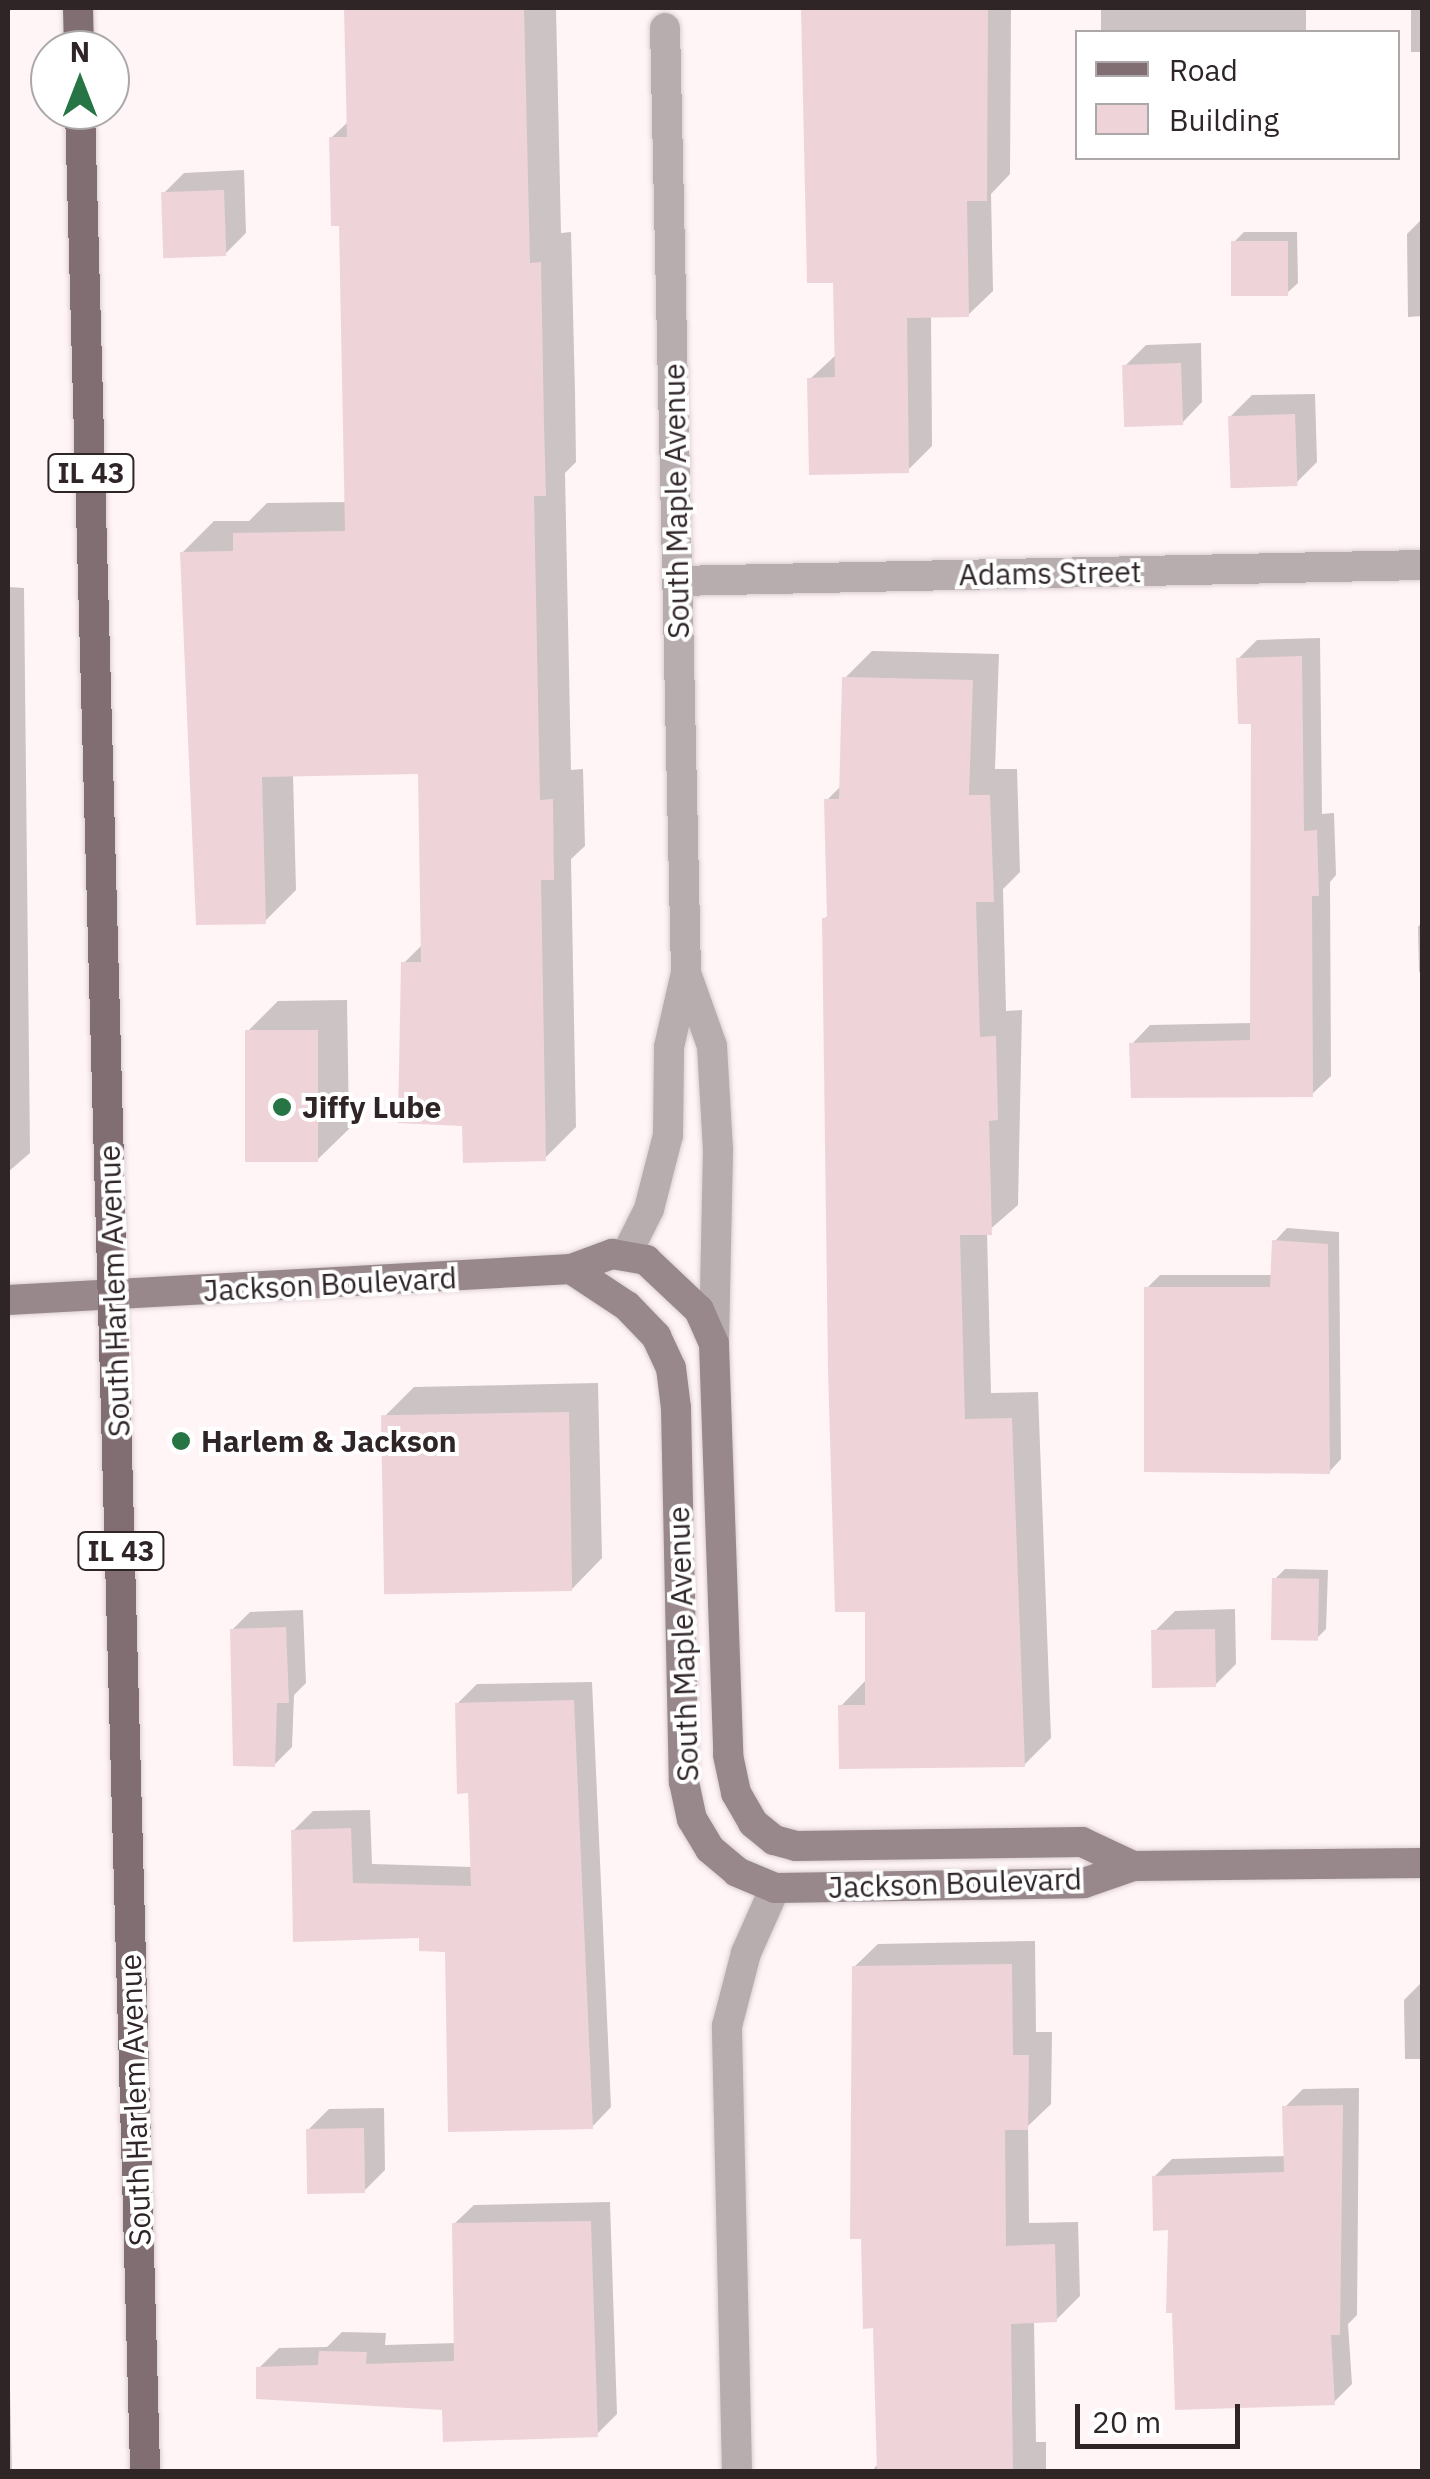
<!DOCTYPE html>
<style>
body{margin:0}
#map{position:relative;width:1430px;height:2479px;overflow:hidden;background:#fff4f6;font-family:"IBM Plex Sans",sans-serif}
div>[style]{position:absolute}
.shadow>*{inset:0;background:#0003;transform-origin:0 0}
.building>*{inset:0;background:#eed4d9;transform-origin:0 0}
.roads{filter:drop-shadow(0 0 2px #dacfd1) drop-shadow(0 0 2px #dacfd1)}
.street>*{height:30px;margin:-15px;padding:0 15px;transform-origin:15px;border-radius:15px;background:#b7acae}
.secondary>*{height:30px;margin:-15px;padding:0 15px;transform-origin:15px;border-radius:15px;background:#98888b}
.primary>*{height:30px;margin:-15px;padding:0 15px;transform-origin:15px;border-radius:15px;background:#816e72}
.dots>*{width:28px;height:28px;translate:-50% -50%;box-sizing:border-box;border:5px solid #fff;border-radius:50%}
span{translate:-50% -50%;white-space:nowrap;text-align:center;line-height:1.15;-webkit-text-stroke:8px #fff;paint-order:stroke}
.shield-label span{padding:2px 8px;background:#fff;border:2px solid;border-radius:8px;-webkit-text-stroke-width:0}
.shield-label{font-size:28px;color:#2f2527;font-weight:700}
.street-label{font-size:30px;color:#2f2527}
.poi-label{font-size:30px;color:#2f2527;font-weight:700}
.left{translate:0 -50%;text-align:left}
.frame{position:absolute;inset:0;border:10px solid #2f2527;pointer-events:none}
.legend{position:absolute;left:1075px;top:30px;width:325px;height:130px;box-sizing:border-box;background:#fff;border:2px solid #aca8a9;margin:0;padding:12px 18px;list-style:none;font-size:30px;color:#2f2527}
.legend li{display:flex;align-items:center;gap:20px;height:50px}
.legend b{width:50px;border:2px solid #aca8a9}
.north{position:absolute;left:30px;top:30px;width:100px;height:100px;box-sizing:border-box;background:#fff;border:2px solid #aca8a9;border-radius:50%;rotate:0deg;font-size:28px;font-weight:700;line-height:40px;text-align:center;color:#2f2527}
.north::after{content:'';display:block;margin:auto;width:35px;height:45px;background:#277544;clip-path:polygon(50% 0,100% 100%,50% 72%,0 100%)}
.scale{position:absolute;left:1075px;top:2404px;width:165px;height:45px;box-sizing:border-box;border:5px solid #2f2527;border-top:0;padding-left:12px;font-size:30px;line-height:35px;white-space:nowrap;color:#2f2527;-webkit-text-stroke:8px #fff;paint-order:stroke}
</style>
<div id="map">
<div class="shadow">
<div style="clip-path:polygon(346px 8px,556px 8px,561px 233px,571px 232px,575px 392px,576px 462px,565px 473px,571px 770px,583px 769px,585px 846px,571px 859px,576px 1127px,545px 1158px,464px 1123px,404px 963px,423px 944px,420px 771px,293px 774px,296px 890px,265px 921px,183px 552px,214px 521px,249px 521px,267px 503px,347px 502px,341px 223px,331px 138px,349px 121px)"></div>
<div style="clip-path:polygon(804px 8px,1011px 8px,1010px 174px,991px 194px,993px 291px,968px 315px,931px 315px,932px 446px,908px 470px,810px 379px,837px 354px,836px 280px,810px 280px)"></div>
<div style="left:1101px;top:8px;width:205px;height:24px"></div>
<div style="left:1411px;top:8px;width:11px;height:44px"></div>
<div style="clip-path:polygon(244px 170px,246px 233px,225px 254px,163px 194px,184px 173px)"></div>
<div style="clip-path:polygon(1422px 219px,1422px 316px,1408px 317px,1407px 234px)"></div>
<div style="clip-path:polygon(1244px 232px,1297px 232px,1298px 283px,1287px 293px,1234px 242px)"></div>
<div style="clip-path:polygon(1201px 343px,1202px 402px,1182px 423px,1125px 366px,1146px 345px)"></div>
<div style="clip-path:polygon(1315px 394px,1317px 462px,1296px 483px,1231px 416px,1252px 395px)"></div>
<div style="clip-path:polygon(8px 587px,24px 588px,30px 1153px,8px 1172px)"></div>
<div style="clip-path:polygon(1320px 638px,1322px 814px,1334px 813px,1336px 875px,1330px 882px,1331px 1076px,1312px 1094px,1132px 1044px,1150px 1025px,1252px 1023px,1253px 721px,1238px 659px,1257px 640px)"></div>
<div style="clip-path:polygon(872px 651px,999px 654px,995px 769px,1017px 769px,1020px 872px,1003px 889px,1006px 1011px,1022px 1010px,1018px 1205px,987px 1232px,991px 1393px,1038px 1392px,1051px 1738px,1024px 1765px,841px 1706px,867px 1679px,867px 1610px,824px 919px,830px 914px,827px 800px,842px 785px,845px 678px)"></div>
<div style="clip-path:polygon(1422px 922px,1422px 972px,1419px 972px,1418px 927px)"></div>
<div style="clip-path:polygon(347px 1000px,349px 1129px,318px 1159px,247px 1032px,278px 1001px)"></div>
<div style="clip-path:polygon(1287px 1228px,1339px 1232px,1341px 1459px,1329px 1472px,1147px 1288px,1160px 1275px,1273px 1275px,1275px 1241px)"></div>
<div style="clip-path:polygon(598px 1383px,602px 1558px,572px 1589px,383px 1418px,414px 1387px)"></div>
<div style="clip-path:polygon(1285px 1569px,1328px 1570px,1326px 1629px,1316px 1639px,1275px 1579px)"></div>
<div style="clip-path:polygon(1235px 1609px,1236px 1664px,1215px 1685px,1154px 1632px,1175px 1611px)"></div>
<div style="clip-path:polygon(303px 1610px,306px 1683px,294px 1695px,292px 1747px,274px 1765px,232px 1630px,250px 1612px)"></div>
<div style="clip-path:polygon(592px 1682px,611px 2107px,592px 2127px,447px 1949px,422px 1935px,296px 1939px,293px 1831px,313px 1811px,370px 1810px,372px 1864px,473px 1867px,471px 1791px,457px 1704px,477px 1684px)"></div>
<div style="clip-path:polygon(1035px 1941px,1036px 2032px,1052px 2032px,1051px 2104px,1028px 2126px,1029px 2223px,1078px 2222px,1080px 2296px,1056px 2320px,1034px 2320px,1036px 2442px,1046px 2442px,1046px 2472px,871px 2472px,879px 2463px,875px 2326px,854px 1967px,878px 1944px)"></div>
<div style="clip-path:polygon(1422px 1982px,1422px 2059px,1405px 2059px,1404px 2000px)"></div>
<div style="clip-path:polygon(1359px 2088px,1357px 2315px,1348px 2324px,1352px 2384px,1334px 2402px,1171px 2228px,1154px 2177px,1172px 2159px,1286px 2156px,1285px 2107px,1303px 2089px)"></div>
<div style="clip-path:polygon(384px 2108px,385px 2170px,364px 2191px,308px 2130px,329px 2109px)"></div>
<div style="clip-path:polygon(610px 2202px,617px 2414px,597px 2434px,259px 2368px,279px 2348px,327px 2347px,342px 2332px,386px 2333px,385px 2345px,457px 2343px,454px 2224px,474px 2205px)"></div>
<div style="clip-path:polygon(8px 2307px,12px 2472px,8px 2472px)"></div>
</div>
<div class="building">
<div style="clip-path:polygon(344px 8px,524px 8px,530px 263px,541px 262px,544px 425px,546px 496px,534px 496px,540px 800px,553px 799px,554px 880px,541px 880px,546px 1161px,463px 1163px,462px 1126px,398px 1123px,401px 962px,421px 962px,418px 774px,262px 777px,266px 924px,196px 925px,180px 552px,233px 551px,233px 533px,345px 531px,339px 226px,331px 226px,329px 137px,347px 137px)"></div>
<div style="clip-path:polygon(801px 8px,988px 8px,987px 201px,967px 201px,969px 317px,907px 318px,909px 473px,809px 475px,807px 378px,835px 377px,833px 283px,807px 283px)"></div>
<div style="left:224px;top:190px;width:66px;height:63px;rotate:88deg"></div>
<div style="left:1231px;top:241px;width:57px;height:55px"></div>
<div style="left:1181px;top:363px;width:62px;height:59px;rotate:88deg"></div>
<div style="left:1295px;top:414px;width:72px;height:67px;rotate:88deg"></div>
<div style="clip-path:polygon(1302px 656px,1304px 831px,1317px 830px,1319px 896px,1312px 896px,1313px 1097px,1131px 1098px,1129px 1043px,1250px 1040px,1251px 724px,1238px 724px,1236px 658px)"></div>
<div style="clip-path:polygon(842px 677px,973px 680px,969px 795px,990px 795px,994px 902px,976px 902px,980px 1037px,996px 1036px,998px 1120px,989px 1121px,992px 1235px,960px 1235px,965px 1419px,1012px 1418px,1025px 1767px,839px 1769px,838px 1705px,865px 1705px,865px 1612px,835px 1612px,828px 1369px,822px 918px,827px 918px,824px 799px,839px 799px)"></div>
<div style="left:318px;top:1030px;width:132px;height:73px;rotate:90deg"></div>
<div style="clip-path:polygon(1272px 1240px,1328px 1244px,1330px 1474px,1144px 1472px,1144px 1287px,1270px 1287px)"></div>
<div style="left:569px;top:1412px;width:179px;height:188px;rotate:89deg"></div>
<div style="left:1272px;top:1578px;width:47px;height:62px;rotate:1deg"></div>
<div style="clip-path:polygon(286px 1627px,289px 1703px,277px 1703px,275px 1767px,233px 1766px,230px 1629px)"></div>
<div style="left:1215px;top:1629px;width:58px;height:64px;rotate:89deg"></div>
<div style="clip-path:polygon(574px 1700px,593px 2129px,448px 2132px,445px 1952px,419px 1951px,419px 1938px,293px 1942px,291px 1830px,351px 1828px,353px 1883px,471px 1886px,468px 1793px,457px 1794px,455px 1703px)"></div>
<div style="clip-path:polygon(1012px 1964px,1013px 2055px,1029px 2055px,1028px 2130px,1005px 2130px,1006px 2246px,1055px 2244px,1057px 2322px,1011px 2324px,1013px 2472px,877px 2472px,873px 2328px,863px 2329px,861px 2239px,850px 2239px,852px 1966px)"></div>
<div style="clip-path:polygon(1343px 2105px,1340px 2335px,1331px 2335px,1335px 2405px,1175px 2410px,1172px 2313px,1166px 2313px,1168px 2230px,1153px 2231px,1152px 2176px,1284px 2172px,1282px 2106px)"></div>
<div style="left:364px;top:2128px;width:65px;height:58px;rotate:89deg"></div>
<div style="clip-path:polygon(591px 2221px,598px 2437px,443px 2442px,442px 2410px,256px 2399px,256px 2367px,318px 2365px,319px 2351px,367px 2352px,366px 2364px,454px 2361px,452px 2223px)"></div>
</div>
<div class="roads">
<div class="street">
<div style="left:677px;top:581px;width:745px;rotate:-1.23deg"></div>
<div style="left:686px;top:973px;width:77px;rotate:70.4deg"></div>
<div style="left:712px;top:1046px;width:104px;rotate:86.7deg"></div>
<div style="left:718px;top:1150px;width:194px;rotate:91.2deg"></div>
<div style="left:626px;top:1255px;width:51px;rotate:-63.4deg"></div>
<div style="left:649px;top:1209px;width:76px;rotate:-75.6deg"></div>
<div style="left:668px;top:1135px;width:88px;rotate:-89.3deg"></div>
<div style="left:669px;top:1047px;width:76px;rotate:-77.1deg"></div>
<div style="left:686px;top:973px;width:945px;rotate:-91.27deg"></div>
<div style="left:737px;top:2472px;width:446px;rotate:-91.3deg"></div>
<div style="left:727px;top:2026px;width:75px;rotate:-75.4deg"></div>
<div style="left:746px;top:1953px;width:71px;rotate:-66deg"></div>
</div>
<div class="secondary">
<div style="left:571px;top:1269px;width:44px;rotate:-20.1deg"></div>
<div style="left:612px;top:1254px;width:35px;rotate:10deg"></div>
<div style="left:646px;top:1260px;width:73px;rotate:43.3deg"></div>
<div style="left:699px;top:1310px;width:37px;rotate:66deg"></div>
<div style="left:714px;top:1344px;width:411px;rotate:88deg"></div>
<div style="left:728px;top:1755px;width:39px;rotate:78deg"></div>
<div style="left:736px;top:1793px;width:34px;rotate:60deg"></div>
<div style="left:753px;top:1823px;width:27px;rotate:39deg"></div>
<div style="left:774px;top:1840px;width:23px;rotate:15deg"></div>
<div style="left:796px;top:1846px;width:286px;rotate:-0.8deg"></div>
<div style="left:1082px;top:1842px;width:56px;rotate:25.2deg"></div>
<div style="left:8px;top:1300px;width:564px;rotate:-3.15deg"></div>
<div style="left:571px;top:1269px;width:67px;rotate:33.5deg"></div>
<div style="left:627px;top:1306px;width:42px;rotate:46deg"></div>
<div style="left:656px;top:1336px;width:35px;rotate:65deg"></div>
<div style="left:671px;top:1368px;width:40px;rotate:82.9deg"></div>
<div style="left:676px;top:1408px;width:374px;rotate:88.8deg"></div>
<div style="left:684px;top:1782px;width:38px;rotate:78deg"></div>
<div style="left:692px;top:1819px;width:35px;rotate:59deg"></div>
<div style="left:710px;top:1849px;width:35px;rotate:40deg"></div>
<div style="left:737px;top:1872px;width:41px;rotate:22.8deg"></div>
<div style="left:775px;top:1888px;width:309px;rotate:-0.9deg"></div>
<div style="left:1084px;top:1883px;width:52px;rotate:-19.1deg"></div>
<div style="left:1133px;top:1866px;width:289px;rotate:-0.6deg"></div>
</div>
<div class="primary">
<div style="left:78px;top:8px;width:42px;rotate:88.6deg"></div>
<div style="left:80px;top:110px;width:2363px;rotate:88.42deg"></div>
</div>
</div>
<div class="dots">
<div style="left:282px;top:1107px;background:#277544"></div>
<div style="left:181px;top:1441px;background:#277544"></div>
</div>
<div class="shield-label">
<span style="left:91px;top:473px">IL 43</span>
<span style="left:121px;top:1551px">IL 43</span>
</div>
<div class="street-label">
<span style="left:676px;top:501px;rotate:-91deg">South Maple Avenue</span>
<span style="left:1050px;top:573px;rotate:-1deg">Adams Street</span>
<span style="left:330px;top:1284px;rotate:-3deg">Jackson Boulevard</span>
<span style="left:114px;top:1291px;rotate:-92deg">South Harlem Avenue</span>
<span style="left:683px;top:1644px;rotate:-92deg">South Maple Avenue</span>
<span style="left:955px;top:1883px;rotate:-2deg">Jackson Boulevard</span>
<span style="left:135px;top:2100px;rotate:-92deg">South Harlem Avenue</span>
</div>
<div class="poi-label">
<span class="left" style="left:302px;top:1107px">Jiffy Lube</span>
<span class="left" style="left:201px;top:1441px">Harlem &amp; Jackson</span>
</div>
<div class="frame"></div>
<ul class="legend">
<li><b style="height:12px;background:#816e72"></b>Road</li>
<li><b style="height:28px;background:#eed4d9"></b>Building</li>
</ul>
<div class="north">N</div>
<div class="scale">20 m</div>
</div>
